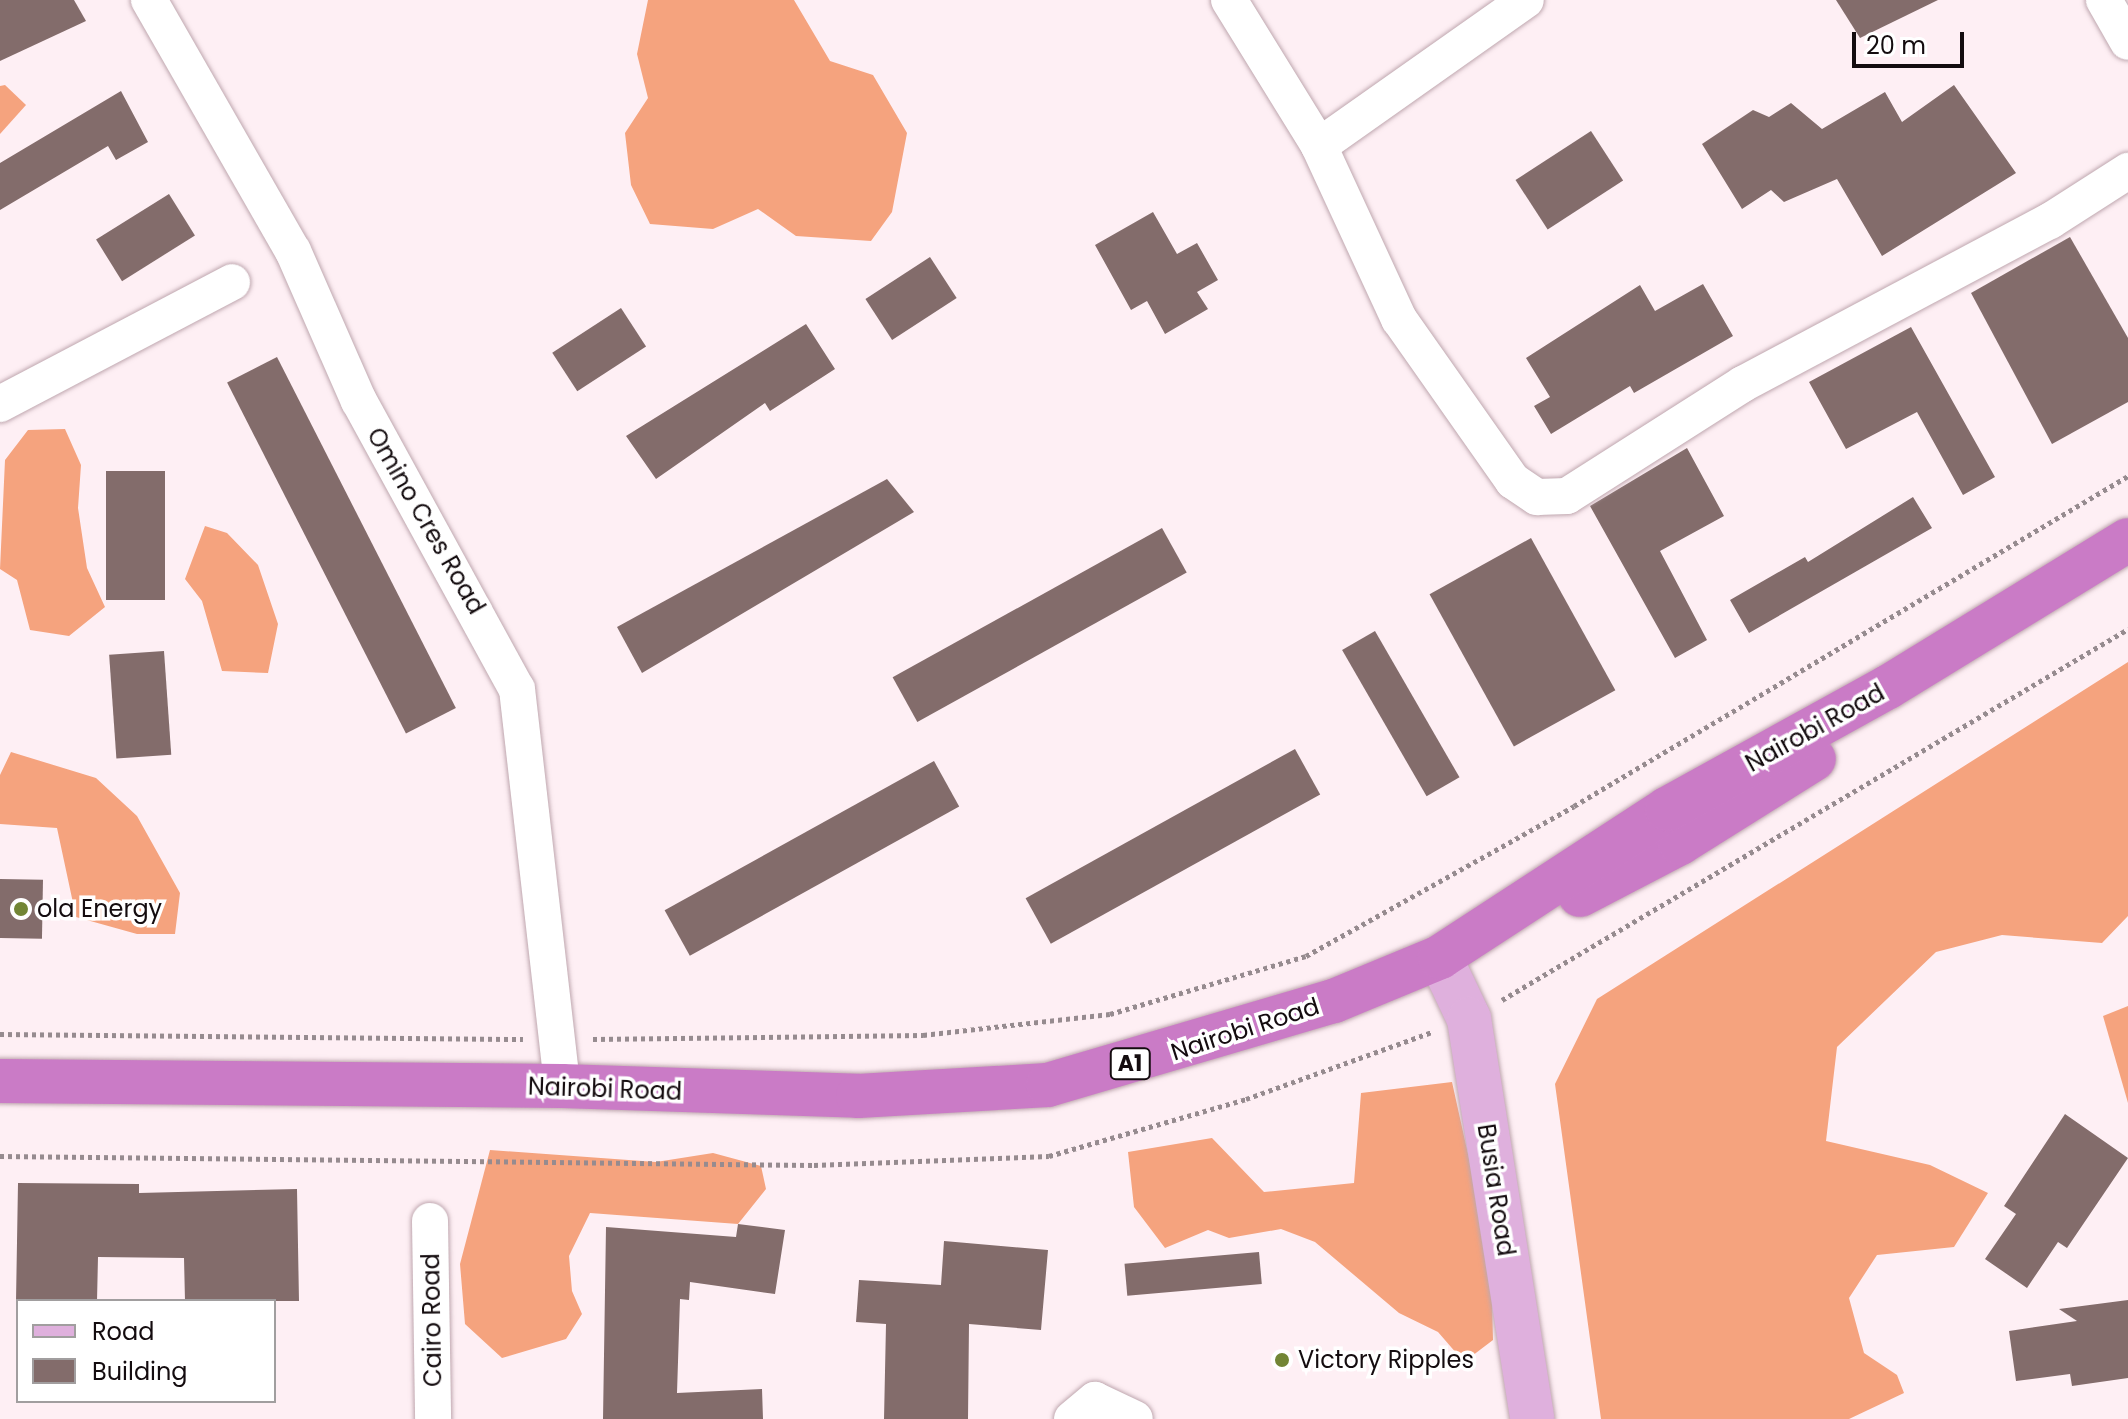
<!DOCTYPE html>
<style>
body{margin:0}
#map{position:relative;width:2128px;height:1419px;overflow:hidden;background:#feeff4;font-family:Poppins,sans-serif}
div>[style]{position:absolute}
.forest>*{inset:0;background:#f5a37e}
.building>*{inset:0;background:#836c6b;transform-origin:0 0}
.path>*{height:5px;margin-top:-2.5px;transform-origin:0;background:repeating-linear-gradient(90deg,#968b8f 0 4px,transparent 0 8px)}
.roads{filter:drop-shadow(0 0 2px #bfa7af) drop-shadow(0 0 2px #bfa7af)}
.minor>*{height:36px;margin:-18px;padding:0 18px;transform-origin:18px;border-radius:18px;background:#fff}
.major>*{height:44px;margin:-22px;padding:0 22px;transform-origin:22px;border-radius:22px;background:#dfb0dd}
.highway>*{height:44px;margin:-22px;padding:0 22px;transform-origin:22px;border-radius:22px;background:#ca7bc6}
.dots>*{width:22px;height:22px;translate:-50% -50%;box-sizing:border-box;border:4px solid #fff;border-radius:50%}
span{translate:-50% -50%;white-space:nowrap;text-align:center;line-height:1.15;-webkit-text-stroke:7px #fff;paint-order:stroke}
.shield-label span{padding:2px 6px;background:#fff;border:2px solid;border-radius:6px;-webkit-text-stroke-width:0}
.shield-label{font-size:22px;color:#140c0f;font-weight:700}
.street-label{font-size:24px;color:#140c0f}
.poi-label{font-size:24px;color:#140c0f}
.left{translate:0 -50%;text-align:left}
.legend{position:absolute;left:16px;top:1299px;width:260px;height:104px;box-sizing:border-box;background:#fff;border:2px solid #a19e9f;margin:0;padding:10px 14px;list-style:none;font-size:24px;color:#140c0f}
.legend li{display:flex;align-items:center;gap:16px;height:40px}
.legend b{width:40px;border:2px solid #a19e9f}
.scale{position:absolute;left:1852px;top:32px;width:112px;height:36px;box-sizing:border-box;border:4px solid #140c0f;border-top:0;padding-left:10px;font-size:24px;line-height:28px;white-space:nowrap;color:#140c0f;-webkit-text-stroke:6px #fff;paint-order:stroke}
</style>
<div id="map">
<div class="forest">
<div style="clip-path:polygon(648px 0,794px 0,830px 61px,873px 75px,907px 133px,892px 212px,871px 241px,796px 236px,758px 209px,713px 229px,650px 224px,631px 185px,625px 133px,648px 98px,637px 54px)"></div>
<div style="clip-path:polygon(5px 85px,26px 105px,0 134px,0 86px)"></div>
<div style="clip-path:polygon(65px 429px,81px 465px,78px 508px,87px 568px,105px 607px,69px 636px,30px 630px,17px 580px,0 569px,5px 460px,28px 430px)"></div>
<div style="clip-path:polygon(205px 526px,227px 533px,258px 565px,278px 624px,268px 673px,222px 671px,202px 601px,185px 579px)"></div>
<div style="clip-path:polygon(2128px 662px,2128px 916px,2102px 943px,2002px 935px,1936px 952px,1837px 1047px,1826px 1141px,1930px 1165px,1988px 1193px,1954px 1247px,1877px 1255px,1849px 1298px,1864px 1353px,1897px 1375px,1904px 1393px,1849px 1419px,1601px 1419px,1555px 1084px,1597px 999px)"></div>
<div style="clip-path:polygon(11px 752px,96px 778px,137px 816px,180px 893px,175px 934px,137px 934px,76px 917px,57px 828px,0 824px,0 775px)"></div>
<div style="clip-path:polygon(2128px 1006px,2128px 1103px,2103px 1016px)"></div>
<div style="clip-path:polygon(1452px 1082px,1491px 1258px,1493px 1340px,1464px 1362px,1438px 1332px,1399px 1313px,1315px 1242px,1281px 1229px,1229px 1238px,1208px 1230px,1165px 1248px,1134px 1207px,1128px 1152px,1212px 1138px,1264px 1192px,1354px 1183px,1361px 1093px)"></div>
<div style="clip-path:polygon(490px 1150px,656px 1162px,713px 1153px,761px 1166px,766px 1189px,738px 1224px,590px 1213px,569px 1256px,572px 1291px,582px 1314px,566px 1339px,502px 1358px,465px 1324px,460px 1264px)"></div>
</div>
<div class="building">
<div style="clip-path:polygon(0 0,74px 0,86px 21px,0 61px)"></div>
<div style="clip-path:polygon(1836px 0,1938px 0,1860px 38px)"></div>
<div style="clip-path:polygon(1954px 85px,2016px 173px,1882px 256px,1837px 179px,1784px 202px,1771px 190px,1742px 209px,1702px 144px,1753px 110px,1769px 117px,1791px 103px,1822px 129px,1885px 92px,1902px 122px)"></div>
<div style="clip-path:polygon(121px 91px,148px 142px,116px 160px,108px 146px,0 210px,0 163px)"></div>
<div style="left:1591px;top:131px;width:59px;height:90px;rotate:57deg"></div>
<div style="left:169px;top:194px;width:49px;height:86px;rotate:58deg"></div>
<div style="clip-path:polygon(1153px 212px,1177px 254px,1197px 243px,1218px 280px,1197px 292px,1208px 309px,1165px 334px,1147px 301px,1131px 310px,1095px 245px)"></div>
<div style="clip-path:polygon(2070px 237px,2128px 338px,2128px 402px,2052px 444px,1971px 293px)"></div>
<div style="left:930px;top:257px;width:49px;height:77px;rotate:57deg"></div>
<div style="clip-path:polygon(1703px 284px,1733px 336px,1634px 393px,1630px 386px,1551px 434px,1534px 406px,1550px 397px,1526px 358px,1640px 285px,1655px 311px)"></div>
<div style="left:621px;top:308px;width:46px;height:82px;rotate:57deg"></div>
<div style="clip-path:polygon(806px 324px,835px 369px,770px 411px,765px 403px,656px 479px,626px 436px)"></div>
<div style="clip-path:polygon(1911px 327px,1995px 477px,1963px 495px,1917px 412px,1846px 449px,1809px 382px)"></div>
<div style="left:277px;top:357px;width:394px;height:56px;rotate:63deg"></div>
<div style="clip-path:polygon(1687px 448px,1724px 516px,1660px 551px,1707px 640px,1675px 658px,1590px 506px)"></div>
<div style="left:106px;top:471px;width:59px;height:129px"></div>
<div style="clip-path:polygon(887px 479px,914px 512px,642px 673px,617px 627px)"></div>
<div style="clip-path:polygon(1913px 497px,1932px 528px,1749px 633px,1730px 600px,1805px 557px,1808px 562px)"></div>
<div style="left:1162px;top:528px;width:51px;height:308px;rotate:61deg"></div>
<div style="left:1531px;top:538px;width:174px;height:116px;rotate:61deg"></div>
<div style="left:1375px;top:631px;width:169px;height:38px;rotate:60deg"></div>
<div style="left:164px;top:651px;width:104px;height:55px;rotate:86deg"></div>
<div style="left:1295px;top:749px;width:52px;height:308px;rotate:61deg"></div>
<div style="left:934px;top:761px;width:52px;height:308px;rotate:61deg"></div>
<div style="left:0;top:879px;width:43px;height:59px;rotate:1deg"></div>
<div style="clip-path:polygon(2065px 1114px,2128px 1158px,2067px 1248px,2058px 1242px,2027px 1288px,1985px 1259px,2016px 1214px,2004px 1206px)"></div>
<div style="clip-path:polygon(18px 1183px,139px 1184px,139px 1193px,297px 1189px,299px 1301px,185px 1301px,184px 1258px,98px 1257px,97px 1301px,16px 1301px)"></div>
<div style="clip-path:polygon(738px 1224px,785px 1230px,775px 1294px,690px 1282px,689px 1300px,680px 1299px,677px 1393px,762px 1389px,763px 1419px,603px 1419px,606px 1227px,736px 1237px)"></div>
<div style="clip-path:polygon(944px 1241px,1048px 1250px,1041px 1330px,969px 1324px,968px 1419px,884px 1419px,886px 1324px,856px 1322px,859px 1280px,941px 1285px)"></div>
<div style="left:1259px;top:1252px;width:32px;height:135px;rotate:85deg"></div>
<div style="clip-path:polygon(2128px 1300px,2128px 1378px,2072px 1386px,2070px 1374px,2016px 1381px,2009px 1331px,2077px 1321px,2059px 1309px)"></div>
</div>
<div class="path">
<div style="left:1502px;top:1000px;width:728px;rotate:-30.65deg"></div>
<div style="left:0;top:1034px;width:523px;rotate:0.55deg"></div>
<div style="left:593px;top:1039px;width:330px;rotate:-0.7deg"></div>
<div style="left:923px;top:1035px;width:188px;rotate:-6.4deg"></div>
<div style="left:1110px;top:1014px;width:204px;rotate:-16.5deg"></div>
<div style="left:1306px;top:956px;width:307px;rotate:-29.2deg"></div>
<div style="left:1574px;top:806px;width:645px;rotate:-30.78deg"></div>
<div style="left:0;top:1156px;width:814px;rotate:0.63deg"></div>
<div style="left:814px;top:1165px;width:235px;rotate:-2.2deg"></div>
<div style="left:1049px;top:1156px;width:205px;rotate:-16.1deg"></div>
<div style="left:1246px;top:1099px;width:198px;rotate:-19.8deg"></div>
</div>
<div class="roads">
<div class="minor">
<div style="left:149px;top:0;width:289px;rotate:60.2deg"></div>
<div style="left:293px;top:251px;width:164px;rotate:66.3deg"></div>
<div style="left:359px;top:401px;width:328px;rotate:61.3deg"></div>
<div style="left:517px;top:689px;width:400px;rotate:83.5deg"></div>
<div style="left:1229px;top:0;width:172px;rotate:58.3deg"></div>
<div style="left:1319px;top:146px;width:253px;rotate:-35.2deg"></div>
<div style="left:2104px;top:0;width:48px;rotate:60.3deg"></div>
<div style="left:1319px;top:146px;width:191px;rotate:65.2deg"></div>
<div style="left:1399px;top:319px;width:198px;rotate:54.9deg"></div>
<div style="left:1513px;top:481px;width:29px;rotate:34deg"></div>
<div style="left:1537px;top:497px;width:30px;rotate:-2deg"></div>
<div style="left:1567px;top:496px;width:209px;rotate:-32.5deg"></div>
<div style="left:1743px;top:384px;width:348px;rotate:-28deg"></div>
<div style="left:2050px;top:221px;width:93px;rotate:-32.7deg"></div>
<div style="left:0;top:404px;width:262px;rotate:-27.7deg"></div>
<div style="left:430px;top:1221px;width:198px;rotate:89.1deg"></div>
<div style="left:1072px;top:1419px;width:30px;rotate:-40deg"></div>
<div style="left:1095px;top:1400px;width:44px;rotate:25.4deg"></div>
</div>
<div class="major">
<div style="left:1444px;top:966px;width:59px;rotate:64.7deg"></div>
<div style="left:1469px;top:1019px;width:405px;rotate:81deg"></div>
</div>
<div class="highway">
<div style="left:1580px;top:895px;width:113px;rotate:-27.5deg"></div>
<div style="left:1680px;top:843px;width:158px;rotate:-32.1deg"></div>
<div style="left:0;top:1081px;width:562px;rotate:0.51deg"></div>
<div style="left:562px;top:1086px;width:296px;rotate:1.9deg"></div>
<div style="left:858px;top:1096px;width:190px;rotate:-3.3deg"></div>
<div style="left:1048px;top:1085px;width:298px;rotate:-16.4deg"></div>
<div style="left:1334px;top:1001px;width:115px;rotate:-22.5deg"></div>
<div style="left:1440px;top:957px;width:271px;rotate:-33.1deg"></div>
<div style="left:1667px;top:809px;width:252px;rotate:-28.9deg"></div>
<div style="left:1888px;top:687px;width:281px;rotate:-31.5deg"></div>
</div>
</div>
<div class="dots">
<div style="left:21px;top:909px;background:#728535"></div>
<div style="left:1282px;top:1360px;background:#728535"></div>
</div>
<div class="shield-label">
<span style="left:1130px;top:1064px">A1</span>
</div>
<div class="street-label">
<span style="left:426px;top:521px;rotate:60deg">Omino Cres Road</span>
<span style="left:1815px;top:728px;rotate:-29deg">Nairobi Road</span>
<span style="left:1245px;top:1029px;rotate:-18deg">Nairobi Road</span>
<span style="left:605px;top:1089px;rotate:2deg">Nairobi Road</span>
<span style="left:1496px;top:1190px;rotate:81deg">Busia Road</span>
<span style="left:432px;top:1320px;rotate:-91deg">Cairo Road</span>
</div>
<div class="poi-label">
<span class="left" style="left:37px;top:909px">ola Energy</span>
<span class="left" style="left:1298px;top:1360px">Victory Ripples</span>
</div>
<ul class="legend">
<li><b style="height:10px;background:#dfb0dd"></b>Road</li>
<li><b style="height:22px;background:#836c6b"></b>Building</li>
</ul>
<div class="scale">20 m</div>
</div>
